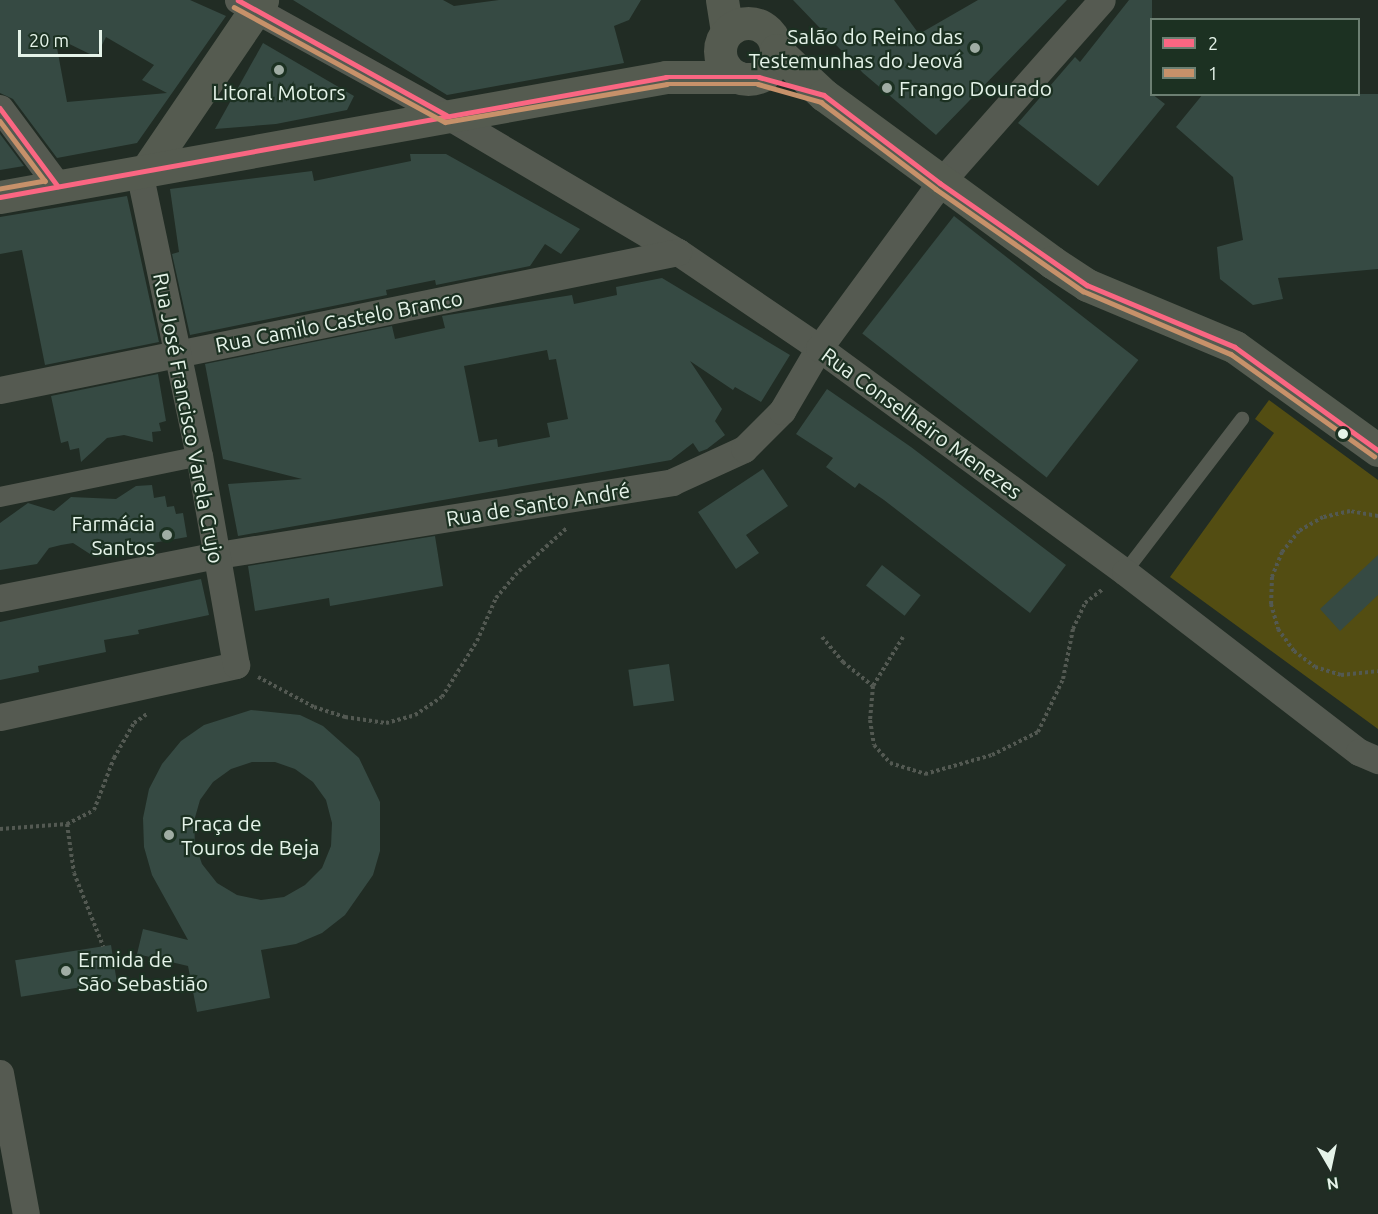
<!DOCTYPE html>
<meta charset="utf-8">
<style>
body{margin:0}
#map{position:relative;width:1378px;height:1214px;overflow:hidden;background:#212c24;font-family:Ubuntu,sans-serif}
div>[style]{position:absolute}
.green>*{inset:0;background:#534d12}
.building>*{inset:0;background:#364a43;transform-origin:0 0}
.path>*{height:4px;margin-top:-2px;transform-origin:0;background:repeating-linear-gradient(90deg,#535952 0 3px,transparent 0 6px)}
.service>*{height:14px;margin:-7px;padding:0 7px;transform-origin:7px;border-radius:7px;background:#555a51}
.pedestrian>*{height:20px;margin:-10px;padding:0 10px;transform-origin:10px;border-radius:10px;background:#555a51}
.minor>*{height:27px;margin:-13.5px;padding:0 13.5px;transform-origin:13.5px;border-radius:13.5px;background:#555a51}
.secondary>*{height:33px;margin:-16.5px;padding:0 16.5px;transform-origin:16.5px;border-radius:16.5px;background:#555b50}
.secondary>.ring{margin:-16.5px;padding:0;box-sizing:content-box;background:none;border:33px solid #555b50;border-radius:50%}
.bus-1>*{height:4.5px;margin:-2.25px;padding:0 2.25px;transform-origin:2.25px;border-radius:2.25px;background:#fa6682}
.bus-2>*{height:4.5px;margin:-2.25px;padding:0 2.25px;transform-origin:2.25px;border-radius:2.25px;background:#c7916a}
.dots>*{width:16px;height:16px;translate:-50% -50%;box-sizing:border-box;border:3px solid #1c3122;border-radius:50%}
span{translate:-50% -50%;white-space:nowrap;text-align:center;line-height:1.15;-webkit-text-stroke:4.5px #1c3122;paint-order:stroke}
.poi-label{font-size:21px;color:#e5f3e9}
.right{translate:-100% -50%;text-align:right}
.left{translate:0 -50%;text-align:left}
.street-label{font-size:21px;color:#e5f3e9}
.legend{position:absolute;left:1150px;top:18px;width:210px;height:78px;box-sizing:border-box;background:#1c3122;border:2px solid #6c7f72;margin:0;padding:8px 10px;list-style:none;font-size:18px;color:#e5f3e9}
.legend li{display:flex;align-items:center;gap:12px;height:30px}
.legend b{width:30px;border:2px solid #6c7f72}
.north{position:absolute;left:1300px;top:1136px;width:60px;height:60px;-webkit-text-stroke:4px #1c3122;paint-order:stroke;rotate:171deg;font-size:16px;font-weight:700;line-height:24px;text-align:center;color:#e5f3e9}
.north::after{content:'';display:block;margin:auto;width:21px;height:27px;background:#e5f3e9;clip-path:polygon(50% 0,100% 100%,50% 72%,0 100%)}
.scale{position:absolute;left:18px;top:30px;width:84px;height:27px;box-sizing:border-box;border:3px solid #e5f3e9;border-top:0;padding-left:8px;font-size:18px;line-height:21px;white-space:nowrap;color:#e5f3e9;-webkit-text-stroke:4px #1c3122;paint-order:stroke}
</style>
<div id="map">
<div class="green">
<div style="clip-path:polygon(1269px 400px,1378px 480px,1378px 729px,1170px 577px,1274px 433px,1255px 419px)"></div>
</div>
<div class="building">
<div style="clip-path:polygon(evenodd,0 0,190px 0,226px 16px,137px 143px,57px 158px,13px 99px,0 93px,0 0,55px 37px,96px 57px,106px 37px,154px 65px,142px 80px,167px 93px,67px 102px,55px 37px)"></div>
<div style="clip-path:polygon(293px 0,443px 0,454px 6px,499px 0,641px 0,629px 20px,614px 26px,624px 63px,447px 95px)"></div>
<div style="clip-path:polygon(793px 0,894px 0,919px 34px,978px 0,1067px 0,936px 135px,863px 73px)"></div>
<div style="clip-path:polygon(1129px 0,1152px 0,1152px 94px,1165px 104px,1098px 186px,1018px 123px,1075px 57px,1080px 62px)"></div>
<div style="clip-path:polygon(263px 43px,354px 96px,347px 110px,276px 124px,215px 129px)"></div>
<div style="clip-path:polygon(1203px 94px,1378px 94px,1378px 269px,1278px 278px,1283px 299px,1253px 305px,1220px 279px,1217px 247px,1243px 240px,1233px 177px,1176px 127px)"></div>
<div style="clip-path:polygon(0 134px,24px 166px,0 170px)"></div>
<div style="clip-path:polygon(410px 154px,446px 154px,580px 229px,561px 254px,545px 244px,530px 266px,436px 285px,435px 280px,386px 290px,387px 295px,190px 335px,172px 254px,179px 252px,170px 189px,312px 171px,314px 181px,411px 161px)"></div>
<div style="clip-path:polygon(127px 196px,159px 342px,45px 365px,22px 250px,0 254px,0 217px)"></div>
<div style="left:954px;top:216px;width:234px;height:149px;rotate:38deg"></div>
<div style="clip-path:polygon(evenodd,662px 278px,790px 355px,761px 402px,735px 387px,733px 390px,690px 361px,722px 409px,715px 421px,725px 435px,707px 449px,699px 452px,693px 443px,671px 460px,238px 536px,228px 484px,302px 479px,223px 459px,205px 364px,392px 326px,395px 339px,445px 328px,442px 316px,572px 295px,574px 304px,617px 295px,616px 287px,662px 278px,547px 350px,549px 360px,556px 359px,568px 419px,547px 423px,550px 437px,498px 447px,497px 439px,479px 442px,464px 366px,547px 350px)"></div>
<div style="clip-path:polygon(158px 374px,166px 421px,159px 423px,161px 431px,152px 432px,153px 442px,124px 435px,107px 438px,81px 462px,79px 448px,70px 450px,68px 441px,61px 443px,51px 396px)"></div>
<div style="clip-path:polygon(827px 389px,911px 447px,1066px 565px,1030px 613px,884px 500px,859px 483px,855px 488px,826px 467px,833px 458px,796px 434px)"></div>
<div style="clip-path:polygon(763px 469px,788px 506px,746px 535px,759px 553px,736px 569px,698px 512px)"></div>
<div style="clip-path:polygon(152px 485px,154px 498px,165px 496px,167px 507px,174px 506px,176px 514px,183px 513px,187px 537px,90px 554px,73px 543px,61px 545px,49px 548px,37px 564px,0 570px,0 523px,28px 503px,54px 511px,71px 497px,116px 499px,136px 486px)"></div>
<div style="clip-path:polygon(435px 536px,443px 586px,330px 606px,329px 598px,255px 611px,248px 566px)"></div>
<div style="clip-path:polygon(1378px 555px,1378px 595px,1340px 631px,1320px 609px)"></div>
<div style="left:882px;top:565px;width:49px;height:26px;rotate:38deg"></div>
<div style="clip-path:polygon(201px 579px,209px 615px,138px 630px,139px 634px,104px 640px,106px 652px,38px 666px,39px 672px,0 680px,0 622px)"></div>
<div style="left:669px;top:664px;width:37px;height:41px;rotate:82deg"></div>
<div style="clip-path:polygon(evenodd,251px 710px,300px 715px,323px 726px,359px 758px,380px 802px,380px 851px,373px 875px,345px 915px,322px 933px,296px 944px,261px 950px,270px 998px,197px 1012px,188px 966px,137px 954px,143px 929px,188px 940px,152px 875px,144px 847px,143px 818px,149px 789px,162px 764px,181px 741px,204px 725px,251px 710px,252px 762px,275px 762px,295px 769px,313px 782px,326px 800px,332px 823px,331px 846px,322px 868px,305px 885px,284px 897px,261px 900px,237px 895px,217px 883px,202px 864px,195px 844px,194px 821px,200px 800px,213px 782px,231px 769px,252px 762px)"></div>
<div style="left:111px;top:945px;width:37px;height:97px;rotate:81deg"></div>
</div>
<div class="path">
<div style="left:1378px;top:516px;width:28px;rotate:-170deg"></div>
<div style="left:1350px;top:511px;width:28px;rotate:167deg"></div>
<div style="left:1323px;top:517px;width:28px;rotate:150deg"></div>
<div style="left:1299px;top:531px;width:27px;rotate:129deg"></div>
<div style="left:1282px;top:552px;width:27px;rotate:112deg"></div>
<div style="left:1272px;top:577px;width:27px;rotate:92deg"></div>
<div style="left:1271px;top:604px;width:26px;rotate:74deg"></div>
<div style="left:1278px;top:629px;width:27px;rotate:54deg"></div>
<div style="left:1294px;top:651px;width:26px;rotate:37deg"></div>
<div style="left:1315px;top:667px;width:27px;rotate:17deg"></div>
<div style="left:1341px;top:675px;width:37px;rotate:-6deg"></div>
<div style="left:822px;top:637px;width:33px;rotate:50deg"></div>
<div style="left:843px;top:662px;width:38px;rotate:39deg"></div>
<div style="left:903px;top:637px;width:57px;rotate:121.5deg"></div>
<div style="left:873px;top:686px;width:34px;rotate:95deg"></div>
<div style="left:870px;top:720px;width:25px;rotate:81deg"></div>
<div style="left:874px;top:745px;width:24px;rotate:48deg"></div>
<div style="left:890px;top:763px;width:37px;rotate:17deg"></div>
<div style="left:925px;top:774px;width:70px;rotate:-15.8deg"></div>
<div style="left:992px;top:755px;width:51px;rotate:-26.6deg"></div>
<div style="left:1038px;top:732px;width:59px;rotate:-64.7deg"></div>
<div style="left:1063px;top:679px;width:51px;rotate:-78.7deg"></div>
<div style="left:1073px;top:629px;width:29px;rotate:-65deg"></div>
<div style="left:1085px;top:603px;width:23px;rotate:-38deg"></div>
<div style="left:258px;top:677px;width:64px;rotate:28.2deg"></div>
<div style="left:314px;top:707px;width:33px;rotate:18deg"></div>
<div style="left:345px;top:717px;width:41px;rotate:8.3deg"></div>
<div style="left:386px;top:723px;width:30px;rotate:-15deg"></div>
<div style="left:415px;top:715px;width:32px;rotate:-34deg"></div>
<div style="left:442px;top:697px;width:66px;rotate:-58deg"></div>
<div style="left:477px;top:641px;width:47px;rotate:-66.2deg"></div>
<div style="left:496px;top:598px;width:35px;rotate:-50deg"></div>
<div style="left:519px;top:571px;width:64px;rotate:-41.9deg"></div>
<div style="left:67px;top:824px;width:49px;rotate:81.9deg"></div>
<div style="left:74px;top:873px;width:79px;rotate:68.3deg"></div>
<div style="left:0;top:829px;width:67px;rotate:-4.3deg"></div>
<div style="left:67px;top:824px;width:30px;rotate:-27deg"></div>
<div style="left:94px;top:810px;width:56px;rotate:-69deg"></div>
<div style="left:114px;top:758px;width:40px;rotate:-60.3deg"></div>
<div style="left:134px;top:723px;width:16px;rotate:-35deg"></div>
</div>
<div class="service">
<div style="left:1125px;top:572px;width:193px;rotate:-52.6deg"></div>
</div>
<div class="pedestrian">
<div style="left:0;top:497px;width:203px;rotate:-11.6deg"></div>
</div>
<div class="minor">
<div style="left:238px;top:0;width:238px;rotate:28.9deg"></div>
<div style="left:446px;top:115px;width:269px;rotate:30.6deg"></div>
<div style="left:678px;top:252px;width:171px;rotate:34.2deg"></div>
<div style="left:819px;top:348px;width:379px;rotate:36.2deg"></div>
<div style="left:1125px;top:572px;width:295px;rotate:37.6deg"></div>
<div style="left:1359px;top:752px;width:21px;rotate:23deg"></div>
<div style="left:0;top:108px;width:97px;rotate:53.4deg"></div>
<div style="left:0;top:390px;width:692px;rotate:-11.5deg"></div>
<div style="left:0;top:598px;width:222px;rotate:-11.2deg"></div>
<div style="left:218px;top:555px;width:460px;rotate:-9.1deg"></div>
<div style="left:672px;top:482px;width:79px;rotate:-24.6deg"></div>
<div style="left:744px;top:449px;width:54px;rotate:-45deg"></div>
<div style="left:782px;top:411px;width:73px;rotate:-59.6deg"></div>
<div style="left:819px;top:348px;width:205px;rotate:-53.7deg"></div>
<div style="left:940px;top:183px;width:244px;rotate:-48.5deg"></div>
<div style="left:0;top:717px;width:242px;rotate:-12.4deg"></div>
<div style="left:236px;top:665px;width:212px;rotate:-100deg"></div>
<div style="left:199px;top:456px;width:291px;rotate:-101.9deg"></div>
<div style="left:0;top:1073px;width:143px;rotate:79.6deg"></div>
</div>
<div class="secondary">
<div style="left:722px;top:0;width:31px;rotate:81deg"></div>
<div class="ring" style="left:720px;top:23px;width:23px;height:23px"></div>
<div style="left:776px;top:50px;width:66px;rotate:43.2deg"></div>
<div style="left:824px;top:95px;width:283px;rotate:36.2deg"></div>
<div style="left:1052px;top:262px;width:42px;rotate:33.3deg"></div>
<div style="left:1087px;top:285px;width:160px;rotate:22.7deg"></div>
<div style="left:1235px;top:347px;width:176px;rotate:35.8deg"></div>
<div style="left:148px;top:168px;width:203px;rotate:-55.8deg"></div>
<div style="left:0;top:197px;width:677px;rotate:-10.21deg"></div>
<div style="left:666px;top:77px;width:71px"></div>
</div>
<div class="bus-1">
<div style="left:238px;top:0;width:238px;rotate:28.9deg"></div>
<div style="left:0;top:108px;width:97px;rotate:53.4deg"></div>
<div style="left:0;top:197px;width:677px;rotate:-10.21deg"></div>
<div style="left:666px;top:77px;width:93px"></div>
<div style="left:759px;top:77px;width:67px;rotate:15.5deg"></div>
<div style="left:824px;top:95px;width:146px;rotate:37.2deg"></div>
<div style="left:940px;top:183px;width:179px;rotate:34.8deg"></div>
<div style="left:1087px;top:285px;width:160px;rotate:22.7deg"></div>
<div style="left:1235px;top:347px;width:176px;rotate:35.8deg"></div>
</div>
<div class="bus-2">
<div style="left:234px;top:7px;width:240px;rotate:28.6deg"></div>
<div style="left:445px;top:122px;width:225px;rotate:-9.7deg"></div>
<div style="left:667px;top:84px;width:91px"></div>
<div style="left:758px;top:84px;width:66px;rotate:15.9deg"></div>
<div style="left:821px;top:102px;width:144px;rotate:37.1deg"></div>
<div style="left:936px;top:189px;width:179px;rotate:34.8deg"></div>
<div style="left:1083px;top:291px;width:161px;rotate:23.1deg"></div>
<div style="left:1231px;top:354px;width:176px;rotate:35.5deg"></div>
<div style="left:0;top:121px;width:75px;rotate:53.1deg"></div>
<div style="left:45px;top:181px;width:46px;rotate:169.9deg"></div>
</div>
<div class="dots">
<div style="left:975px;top:48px;background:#a0ada4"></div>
<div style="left:279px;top:70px;background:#a0ada4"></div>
<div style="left:887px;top:88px;background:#a0ada4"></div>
<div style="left:1343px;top:434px;background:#e5f3e9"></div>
<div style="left:167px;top:535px;background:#a0ada4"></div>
<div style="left:169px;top:835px;background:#a0ada4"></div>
<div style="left:66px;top:971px;background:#a0ada4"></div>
</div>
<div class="poi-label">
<span class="right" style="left:963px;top:48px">Salão do Reino das<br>Testemunhas do Jeová</span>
<span class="left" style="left:899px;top:88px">Frango Dourado</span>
<span style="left:279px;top:92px">Litoral Motors</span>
<span class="right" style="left:155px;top:535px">Farmácia<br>Santos</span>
<span class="left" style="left:181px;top:835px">Praça de<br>Touros de Beja</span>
<span class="left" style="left:78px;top:971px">Ermida de<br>São Sebastião</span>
</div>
<div class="street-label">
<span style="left:339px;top:321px;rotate:-11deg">Rua Camilo Castelo Branco</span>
<span style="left:189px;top:418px;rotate:79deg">Rua José Francisco Varela Crujo</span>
<span style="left:922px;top:423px;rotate:36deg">Rua Conselheiro Menezes</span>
<span style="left:538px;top:504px;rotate:-9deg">Rua de Santo André</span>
</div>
<ul class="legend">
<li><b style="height:8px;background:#fa6682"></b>2</li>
<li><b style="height:8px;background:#c7916a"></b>1</li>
</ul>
<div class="north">N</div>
<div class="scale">20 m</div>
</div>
